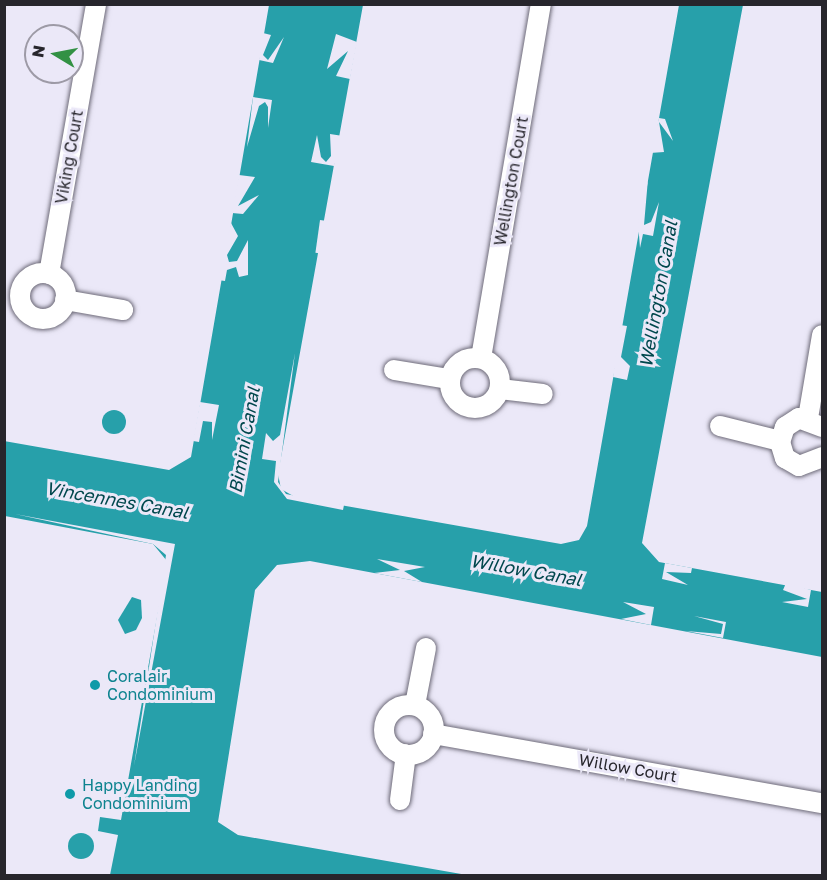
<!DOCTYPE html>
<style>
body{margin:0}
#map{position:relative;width:827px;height:880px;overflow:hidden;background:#ebe8f8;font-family:"Golos Text",sans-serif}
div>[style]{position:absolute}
.water>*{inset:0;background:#27a0aa}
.round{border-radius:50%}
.pier>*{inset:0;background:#ebe8f8;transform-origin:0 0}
.roads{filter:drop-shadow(0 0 2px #6e6b79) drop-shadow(0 0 2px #6e6b79)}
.minor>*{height:20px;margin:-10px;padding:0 10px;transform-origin:10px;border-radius:10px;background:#fff}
.minor>.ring{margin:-10px;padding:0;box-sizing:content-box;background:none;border:20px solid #fff;border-radius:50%}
.dots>*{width:16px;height:16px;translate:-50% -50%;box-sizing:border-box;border:3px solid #ebe8f8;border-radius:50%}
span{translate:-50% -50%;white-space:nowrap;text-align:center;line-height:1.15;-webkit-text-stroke:6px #ebe8f8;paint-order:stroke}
.street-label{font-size:16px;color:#27262c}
.culture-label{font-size:16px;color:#0d838f}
.left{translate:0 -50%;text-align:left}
.water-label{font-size:18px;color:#00474d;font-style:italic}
.frame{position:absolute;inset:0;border:6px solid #27262c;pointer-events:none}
.north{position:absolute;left:24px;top:24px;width:60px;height:60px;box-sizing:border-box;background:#ebe8f8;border:2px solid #9d9aa6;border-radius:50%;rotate:280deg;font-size:16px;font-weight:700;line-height:24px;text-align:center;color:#27262c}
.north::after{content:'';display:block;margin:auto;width:21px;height:27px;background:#329144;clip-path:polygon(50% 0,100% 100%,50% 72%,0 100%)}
</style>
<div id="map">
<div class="water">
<div style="clip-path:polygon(269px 5px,363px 5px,278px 474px,281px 489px,295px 497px,561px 544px,579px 540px,587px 526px,679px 5px,743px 5px,642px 543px,659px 562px,822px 592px,822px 657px,310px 561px,277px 565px,255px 590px,218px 822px,238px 835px,467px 875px,110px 875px,118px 835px,98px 831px,100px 817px,121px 820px,167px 561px,153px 544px,5px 516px,4px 441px,169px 470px,191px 457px)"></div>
<div class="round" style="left:102px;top:410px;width:24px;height:24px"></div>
<div style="clip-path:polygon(132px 597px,141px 600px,142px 618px,136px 630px,125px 634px,118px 620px)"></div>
<div class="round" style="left:68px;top:833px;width:26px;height:26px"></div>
</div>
<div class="pier">
<div style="clip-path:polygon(263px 33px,271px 35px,263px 55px,268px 60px,284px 37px,273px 63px,259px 60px)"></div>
<div style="clip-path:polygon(336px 34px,357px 42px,350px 79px,336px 76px,348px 51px,327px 69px)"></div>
<div style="clip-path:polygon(253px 97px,272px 100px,268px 128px,268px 107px,265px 102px,259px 106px,247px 147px)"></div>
<div style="clip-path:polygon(659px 118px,665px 119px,673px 141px,659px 122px,664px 152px,650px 153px)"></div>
<div style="clip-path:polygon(330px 134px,343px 136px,334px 166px,311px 162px,317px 135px,321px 157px,326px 162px,331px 156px)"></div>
<div style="clip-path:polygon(239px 175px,255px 177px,238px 206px,259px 195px,243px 214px,232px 213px)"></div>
<div style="clip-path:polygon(648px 179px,644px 225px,651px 222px,659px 202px,653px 236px,643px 234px,640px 248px,638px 222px)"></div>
<div style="left:320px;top:220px;width:7px;height:33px;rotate:8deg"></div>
<div style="clip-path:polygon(231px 223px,238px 236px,227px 255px,229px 262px,237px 261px,248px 240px,248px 275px,239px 277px,236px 267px,227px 270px,225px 281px,218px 280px)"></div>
<div style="clip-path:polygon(620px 325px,627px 326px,621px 357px,630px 366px,627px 380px,613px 377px)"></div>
<div style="clip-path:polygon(295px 353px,278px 482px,286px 494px,344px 505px,343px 510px,287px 499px,274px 482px,276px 461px,262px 459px,266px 433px,273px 441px,280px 435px)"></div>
<div style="clip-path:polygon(200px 402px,219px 405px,212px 440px,212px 422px,203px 421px,199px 442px,193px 441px)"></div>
<div style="clip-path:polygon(15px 514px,175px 544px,134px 766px,166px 555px,153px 544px)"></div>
<div style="clip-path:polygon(377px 559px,425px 567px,404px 571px,422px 582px,374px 573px,400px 570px)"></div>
<div style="clip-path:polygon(665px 563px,692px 568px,691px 573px,666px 572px,688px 585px,662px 579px)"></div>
<div style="clip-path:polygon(786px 583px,811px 590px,808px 607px,782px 602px,807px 599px,783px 590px)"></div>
<div style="clip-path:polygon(623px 602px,654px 607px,651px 625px,621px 619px,646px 614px)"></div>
<div style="clip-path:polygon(694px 616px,726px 622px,723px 638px,686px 631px,721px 634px,723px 624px)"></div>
</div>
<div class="roads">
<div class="minor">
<div class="ring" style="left:20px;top:273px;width:26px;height:26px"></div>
<div style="left:49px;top:274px;width:274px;rotate:-80.1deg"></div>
<div style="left:65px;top:300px;width:59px;rotate:9.8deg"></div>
<div class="ring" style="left:450px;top:358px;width:30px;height:30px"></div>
<div style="left:481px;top:358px;width:359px;rotate:-80.4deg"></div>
<div style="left:394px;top:370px;width:56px;rotate:9.3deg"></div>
<div style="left:500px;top:389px;width:43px;rotate:6.6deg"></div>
<div style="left:808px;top:418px;width:84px;rotate:-80.4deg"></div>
<div style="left:720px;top:426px;width:62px;rotate:14deg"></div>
<div style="left:822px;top:427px;width:25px;rotate:-159deg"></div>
<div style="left:799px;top:418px;width:17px;rotate:147deg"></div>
<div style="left:785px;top:427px;width:16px;rotate:108deg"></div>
<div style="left:780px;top:442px;width:17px;rotate:73deg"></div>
<div style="left:785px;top:458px;width:16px;rotate:30deg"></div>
<div style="left:799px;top:466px;width:25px;rotate:-21deg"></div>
<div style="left:415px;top:705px;width:58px;rotate:-79.1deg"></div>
<div class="ring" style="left:384px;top:705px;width:30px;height:30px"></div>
<div style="left:433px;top:734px;width:395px;rotate:10.1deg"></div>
<div style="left:400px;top:800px;width:46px;rotate:-82.6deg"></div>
</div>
</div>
<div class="dots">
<div style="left:95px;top:685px;background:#0f9aa8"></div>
<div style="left:70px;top:794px;background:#0f9aa8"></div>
</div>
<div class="street-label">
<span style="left:69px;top:157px;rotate:-80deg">Viking Court</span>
<span style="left:511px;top:181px;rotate:-80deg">Wellington Court</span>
<span style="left:628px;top:768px;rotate:10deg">Willow Court</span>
</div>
<div class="culture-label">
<span class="left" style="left:107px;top:685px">Coralair<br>Condominium</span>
<span class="left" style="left:82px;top:794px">Happy Landing<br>Condominium</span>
</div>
<div class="water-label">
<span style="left:658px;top:294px;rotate:-80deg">Wellington Canal</span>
<span style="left:244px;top:440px;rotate:-80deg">Bimini Canal</span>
<span style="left:117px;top:500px;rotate:10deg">Vincennes Canal</span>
<span style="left:526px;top:570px;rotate:10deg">Willow Canal</span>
</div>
<div class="frame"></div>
<div class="north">N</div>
</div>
